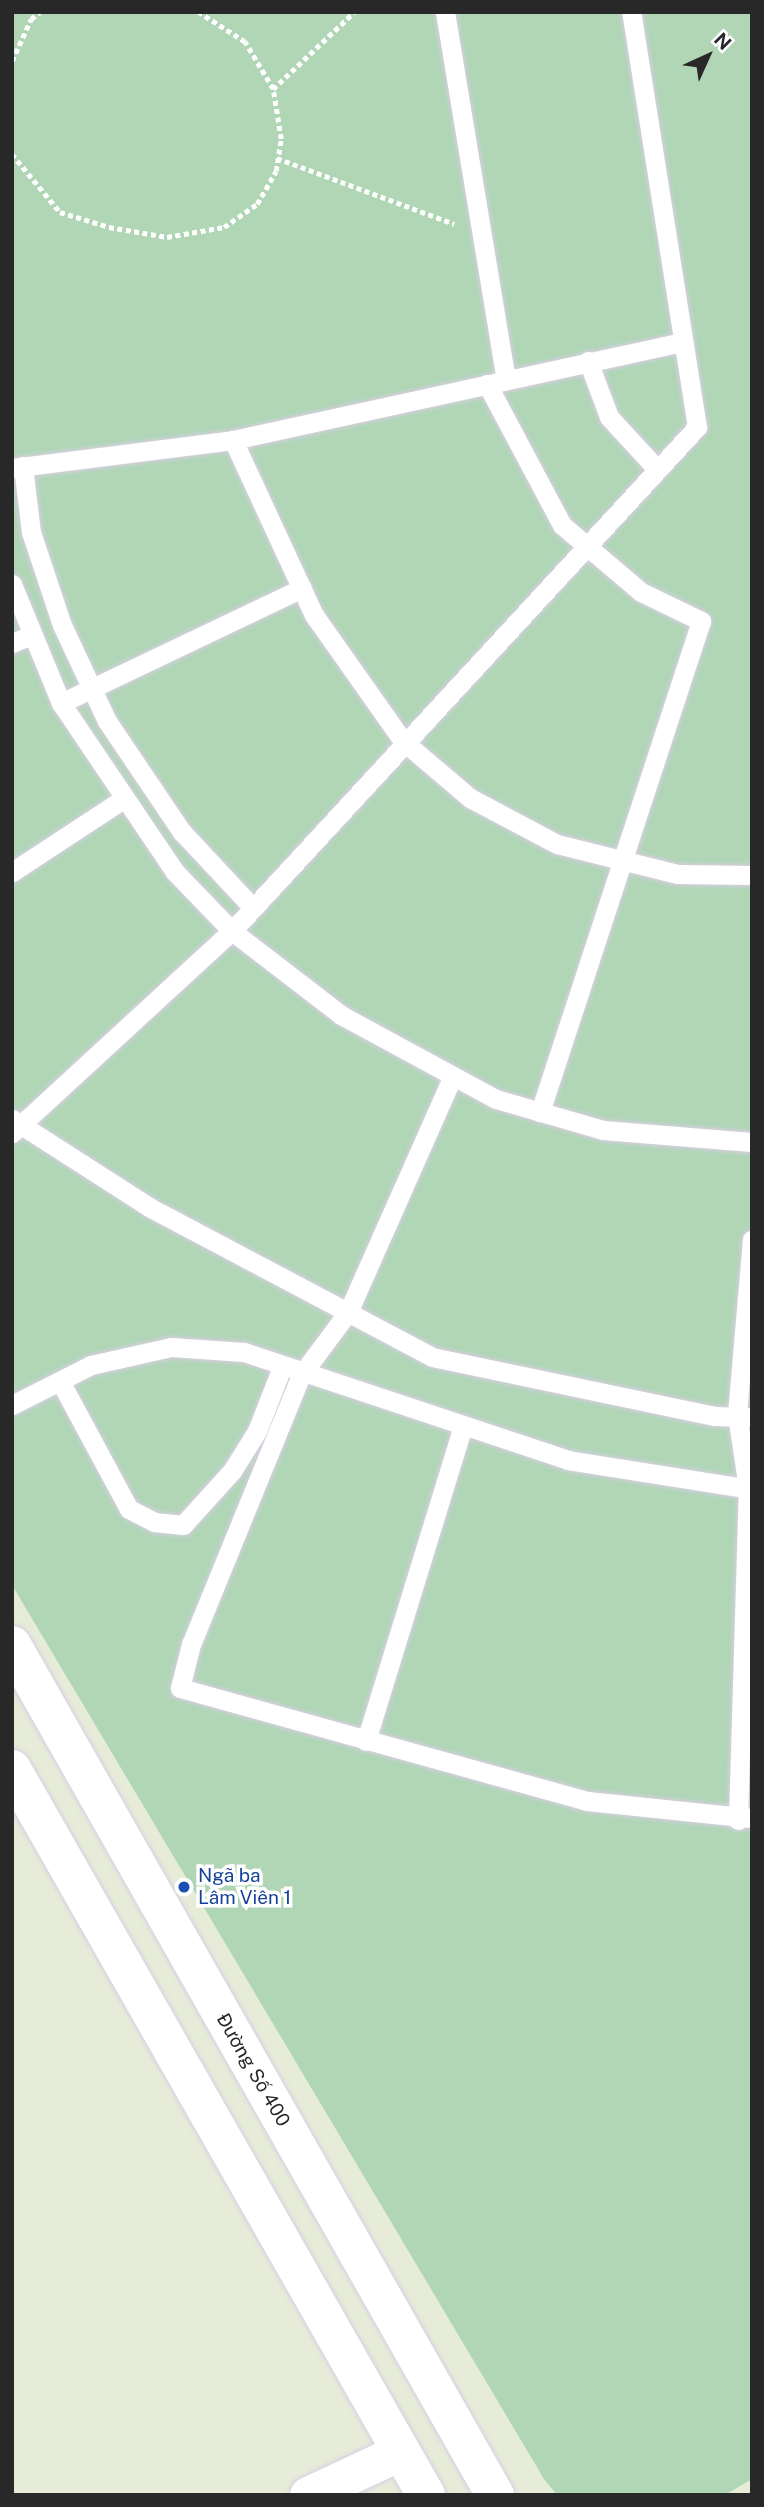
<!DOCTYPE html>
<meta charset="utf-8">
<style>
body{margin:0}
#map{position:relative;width:764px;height:2507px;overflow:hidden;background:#e7ecd9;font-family:"Public Sans",sans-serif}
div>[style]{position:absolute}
.cemetery>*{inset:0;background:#b0d6b6}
.path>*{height:4.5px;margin-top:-2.25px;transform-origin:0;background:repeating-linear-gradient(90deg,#fff 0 5px,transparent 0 8.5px)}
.roads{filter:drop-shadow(0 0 2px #d8cee2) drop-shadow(0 0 2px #d8cee2)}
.service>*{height:19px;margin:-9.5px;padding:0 9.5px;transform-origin:9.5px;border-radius:9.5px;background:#fff}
.minor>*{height:37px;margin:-18.5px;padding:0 18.5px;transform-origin:18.5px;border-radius:18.5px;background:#fff}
.tertiary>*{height:38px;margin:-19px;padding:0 19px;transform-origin:19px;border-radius:19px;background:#fff}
.dots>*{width:19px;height:19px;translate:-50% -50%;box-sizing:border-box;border:4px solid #fff;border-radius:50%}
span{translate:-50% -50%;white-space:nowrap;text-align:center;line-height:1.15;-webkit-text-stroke:7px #fff;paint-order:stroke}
.transit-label{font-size:19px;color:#164399}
.left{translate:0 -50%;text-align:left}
.street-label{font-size:19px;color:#282828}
.frame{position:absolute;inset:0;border:14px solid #282828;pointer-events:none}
.north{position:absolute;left:673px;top:21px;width:70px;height:70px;-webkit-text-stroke:5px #fff;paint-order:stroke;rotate:45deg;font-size:19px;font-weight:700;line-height:28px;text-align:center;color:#282828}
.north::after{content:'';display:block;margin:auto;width:24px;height:32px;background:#282828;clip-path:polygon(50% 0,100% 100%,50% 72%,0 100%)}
</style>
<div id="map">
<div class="cemetery">
<div style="clip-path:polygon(12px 12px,752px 12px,752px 2479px,725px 2495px,557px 2495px,544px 2479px,12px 1585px)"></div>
</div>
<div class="path">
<div style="left:12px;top:61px;width:46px;rotate:-65.7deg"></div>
<div style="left:31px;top:19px;width:11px;rotate:-38deg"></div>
<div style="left:273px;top:89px;width:112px;rotate:-43.5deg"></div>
<div style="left:12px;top:154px;width:75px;rotate:50.4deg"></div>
<div style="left:60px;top:212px;width:51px;rotate:17deg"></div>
<div style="left:109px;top:227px;width:59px;rotate:9.8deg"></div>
<div style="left:167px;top:237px;width:58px;rotate:-10deg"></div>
<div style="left:224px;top:227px;width:40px;rotate:-34.9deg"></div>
<div style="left:257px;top:204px;width:38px;rotate:-60deg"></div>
<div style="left:276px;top:171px;width:32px;rotate:-81deg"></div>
<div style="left:281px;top:139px;width:51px;rotate:-99.1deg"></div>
<div style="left:273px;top:89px;width:55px;rotate:-120.8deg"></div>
<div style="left:245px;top:42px;width:56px;rotate:-147.4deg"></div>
<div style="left:277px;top:158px;width:189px;rotate:20.4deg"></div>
</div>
<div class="roads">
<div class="service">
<div style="left:445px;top:12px;width:373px;rotate:80.6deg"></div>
<div style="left:588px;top:361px;width:60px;rotate:69.4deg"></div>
<div style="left:609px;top:417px;width:69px;rotate:47.3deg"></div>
<div style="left:487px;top:384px;width:160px;rotate:62deg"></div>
<div style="left:562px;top:525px;width:104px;rotate:40.3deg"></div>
<div style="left:641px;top:592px;width:67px;rotate:25.8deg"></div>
<div style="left:701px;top:621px;width:517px;rotate:108.15deg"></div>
<div style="left:233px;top:440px;width:193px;rotate:65.2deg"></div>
<div style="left:314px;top:615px;width:154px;rotate:54.8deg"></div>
<div style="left:403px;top:741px;width:88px;rotate:40.4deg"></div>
<div style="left:470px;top:798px;width:98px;rotate:27.9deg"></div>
<div style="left:557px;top:844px;width:124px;rotate:14deg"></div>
<div style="left:677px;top:874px;width:75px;rotate:0.8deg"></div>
<div style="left:23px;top:466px;width:66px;rotate:83.1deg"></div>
<div style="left:31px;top:532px;width:98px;rotate:71.6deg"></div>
<div style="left:62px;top:625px;width:106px;rotate:64.9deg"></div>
<div style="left:107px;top:721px;width:134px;rotate:56deg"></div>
<div style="left:182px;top:832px;width:104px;rotate:46.9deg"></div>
<div style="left:12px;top:468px;width:223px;rotate:-7.2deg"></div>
<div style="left:233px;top:440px;width:461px;rotate:-12.3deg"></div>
<div style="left:12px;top:584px;width:129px;rotate:67.6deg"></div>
<div style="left:61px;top:703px;width:204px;rotate:56deg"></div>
<div style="left:175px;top:872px;width:82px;rotate:46deg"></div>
<div style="left:232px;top:931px;width:138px;rotate:37.6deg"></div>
<div style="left:341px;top:1015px;width:176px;rotate:28.5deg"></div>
<div style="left:496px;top:1099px;width:111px;rotate:16.2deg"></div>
<div style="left:603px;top:1130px;width:149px;rotate:4.6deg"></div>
<div style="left:12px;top:643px;width:22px;rotate:-22deg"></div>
<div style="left:61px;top:703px;width:267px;rotate:-25.5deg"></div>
<div style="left:12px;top:872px;width:133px;rotate:-33.3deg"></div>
<div style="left:451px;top:1080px;width:254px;rotate:113.9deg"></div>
<div style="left:348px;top:1312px;width:79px;rotate:126.7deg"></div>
<div style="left:301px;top:1375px;width:291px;rotate:112.2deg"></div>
<div style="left:191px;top:1644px;width:45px;rotate:104deg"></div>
<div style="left:180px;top:1688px;width:422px;rotate:15.5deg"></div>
<div style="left:587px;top:1801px;width:166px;rotate:5.9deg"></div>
<div style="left:12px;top:1119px;width:163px;rotate:32.7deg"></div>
<div style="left:149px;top:1207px;width:320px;rotate:27.9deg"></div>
<div style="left:432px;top:1357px;width:289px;rotate:11.8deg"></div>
<div style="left:715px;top:1416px;width:37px;rotate:2deg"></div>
<div style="left:12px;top:1133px;width:299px;rotate:-42.6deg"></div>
<div style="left:232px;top:931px;width:686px;rotate:-47.3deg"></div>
<div style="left:697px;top:427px;width:420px;rotate:-99deg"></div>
<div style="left:60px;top:1381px;width:145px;rotate:61.7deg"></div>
<div style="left:129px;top:1509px;width:28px;rotate:27deg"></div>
<div style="left:154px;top:1522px;width:29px;rotate:6deg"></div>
<div style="left:183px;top:1525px;width:73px;rotate:-47.8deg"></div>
<div style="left:232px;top:1471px;width:47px;rotate:-58deg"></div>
<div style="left:257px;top:1431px;width:69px;rotate:-68.7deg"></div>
<div style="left:12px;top:1405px;width:89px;rotate:-26.9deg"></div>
<div style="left:91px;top:1365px;width:82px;rotate:-12.7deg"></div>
<div style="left:171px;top:1347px;width:73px;rotate:3.9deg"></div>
<div style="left:244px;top:1352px;width:342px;rotate:18.4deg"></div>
<div style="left:568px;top:1460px;width:186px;rotate:9deg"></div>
<div style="left:366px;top:1741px;width:330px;rotate:-72.9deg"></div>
<div style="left:738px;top:1820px;width:332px;rotate:-88.3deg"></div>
<div style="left:748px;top:1488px;width:75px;rotate:-98.5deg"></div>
<div style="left:737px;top:1414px;width:175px;rotate:-85.1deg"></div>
</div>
<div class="minor">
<div style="left:308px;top:2495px;width:102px;rotate:-25.1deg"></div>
</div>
<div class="tertiary">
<div style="left:12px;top:1645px;width:978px;rotate:60.39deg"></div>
<div style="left:12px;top:1769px;width:836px;rotate:60.31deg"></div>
</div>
</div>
<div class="dots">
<div style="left:184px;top:1887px;background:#1a4fb4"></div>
</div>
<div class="transit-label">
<span class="left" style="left:198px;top:1887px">Ngã ba<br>Lâm Viên 1</span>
</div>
<div class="street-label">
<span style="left:253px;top:2070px;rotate:60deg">Đường Số 400</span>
</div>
<div class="frame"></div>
<div class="north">N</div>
</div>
